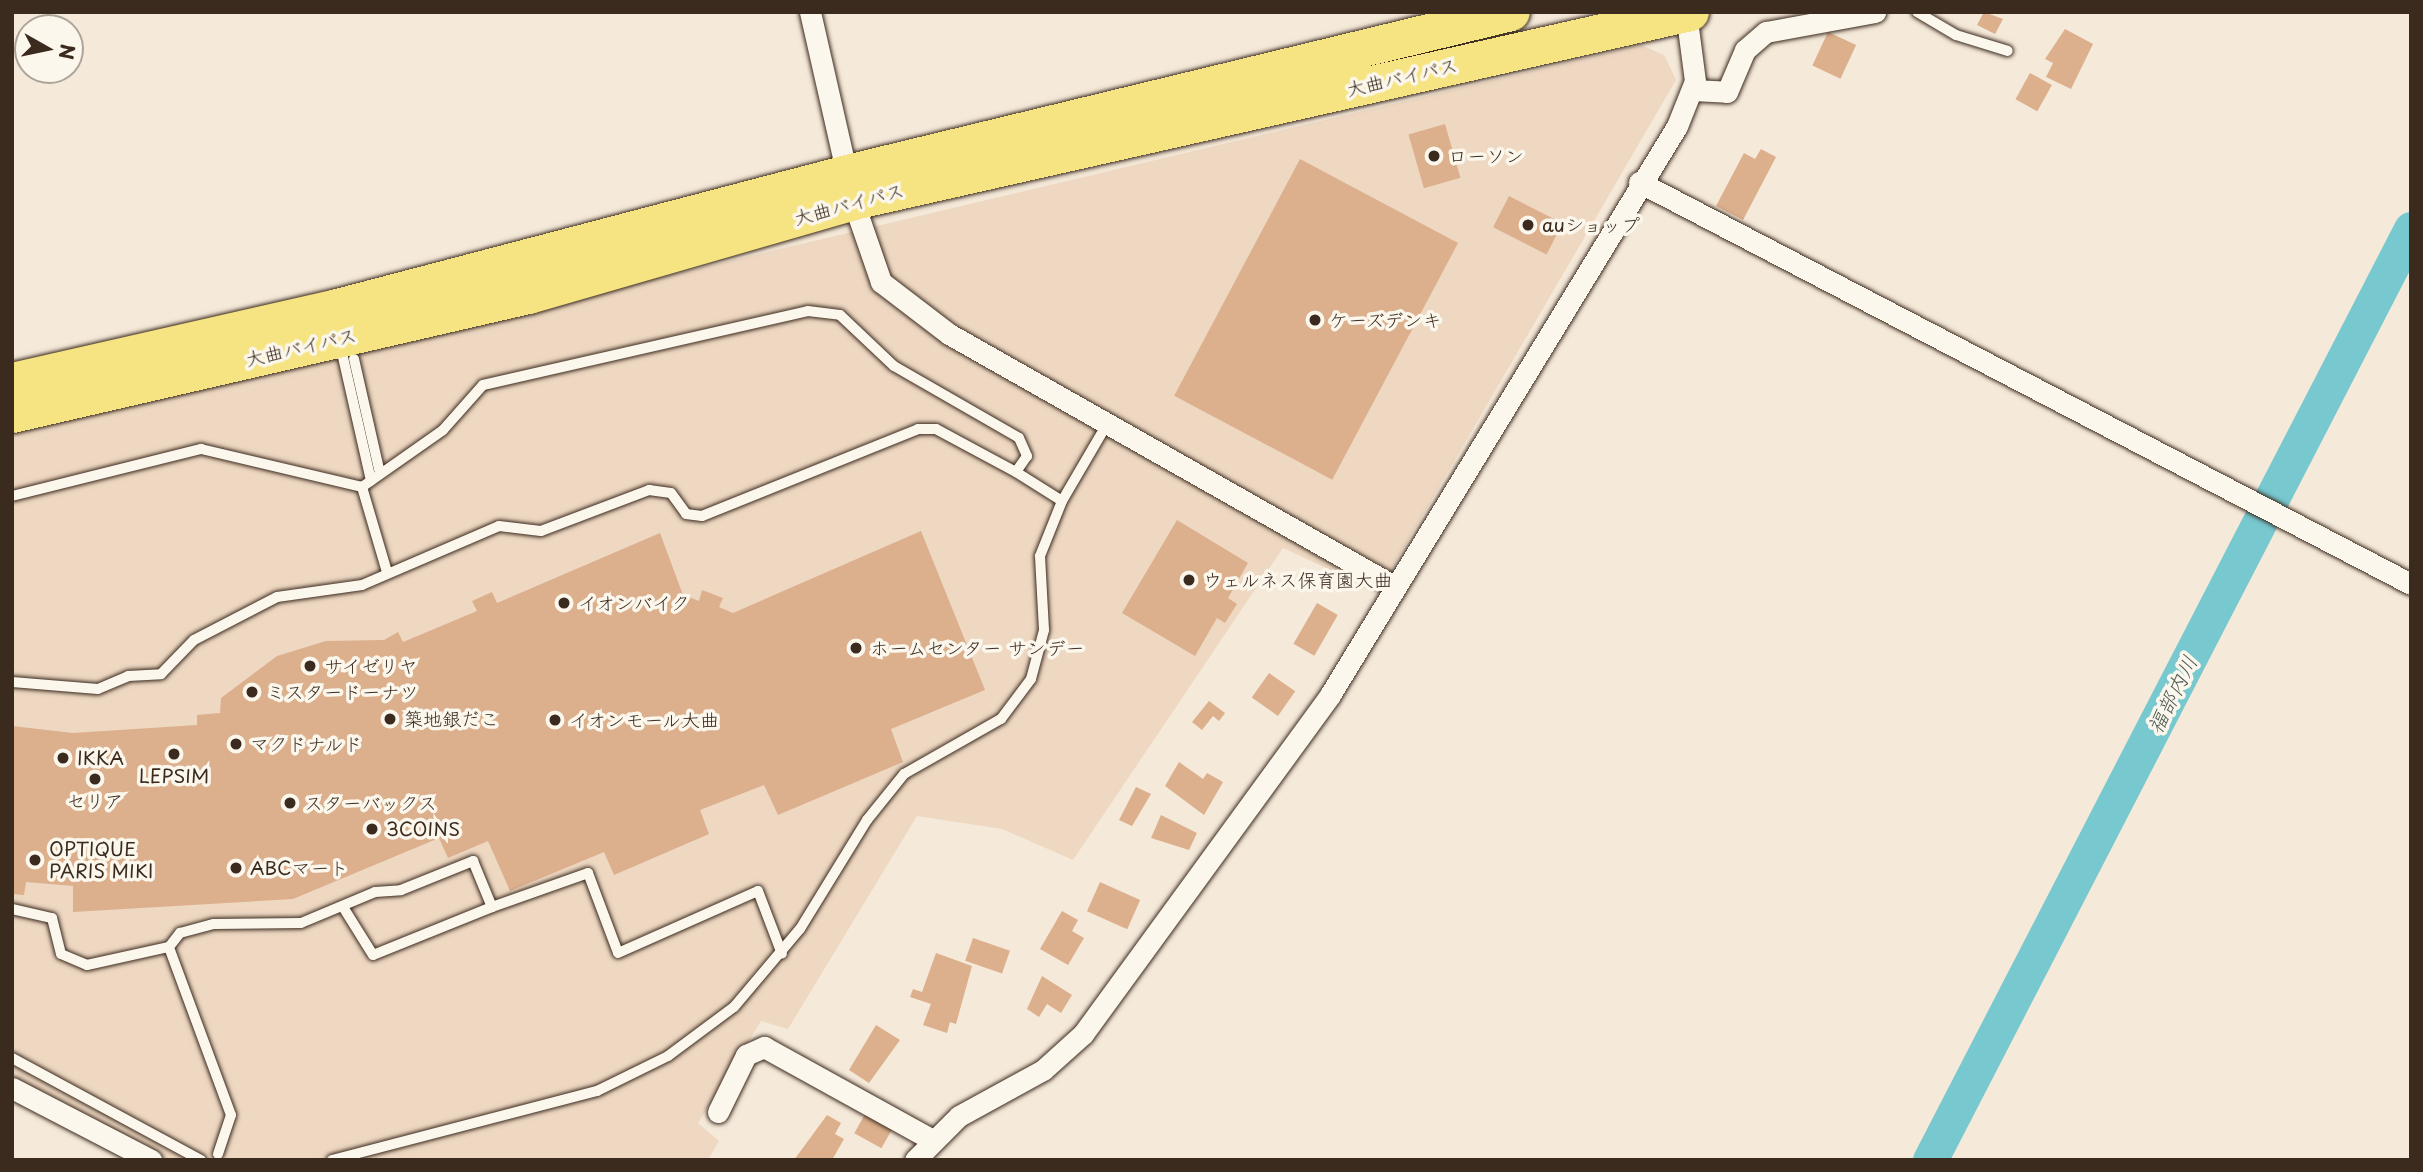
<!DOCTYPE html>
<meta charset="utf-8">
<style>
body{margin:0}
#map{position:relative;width:2423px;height:1172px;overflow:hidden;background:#f5e9d9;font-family:"Playpen Sans","Klee One",sans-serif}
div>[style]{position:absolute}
.built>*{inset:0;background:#eed8c2}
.river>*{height:35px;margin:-17.5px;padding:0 17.5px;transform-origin:17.5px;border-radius:17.5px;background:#77c8cf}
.building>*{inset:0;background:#dcaf8d;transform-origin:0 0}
.roads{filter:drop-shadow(0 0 2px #3b2a1e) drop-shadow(0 0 2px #3b2a1e)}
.lane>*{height:10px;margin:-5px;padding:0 5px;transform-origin:5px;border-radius:5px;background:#fbf7ec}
.street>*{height:21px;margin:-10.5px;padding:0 10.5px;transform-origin:10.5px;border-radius:10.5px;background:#fbf7ec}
.highway>*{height:37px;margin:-18.5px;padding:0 18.5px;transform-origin:18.5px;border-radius:18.5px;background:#f6e381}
.dots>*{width:19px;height:19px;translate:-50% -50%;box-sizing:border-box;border:4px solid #fbf7ec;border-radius:50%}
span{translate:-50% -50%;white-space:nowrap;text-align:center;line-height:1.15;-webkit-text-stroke:7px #fbf7ec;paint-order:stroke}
.street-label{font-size:19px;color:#3b2a1e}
.poi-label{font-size:19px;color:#3b2a1e}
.left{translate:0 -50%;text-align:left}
.water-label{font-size:21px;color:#4d5953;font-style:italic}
.frame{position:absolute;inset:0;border:14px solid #3b2a1e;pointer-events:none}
.north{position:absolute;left:14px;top:14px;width:70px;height:70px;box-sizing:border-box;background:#fbf7ec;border:2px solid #aea59a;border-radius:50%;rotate:99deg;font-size:19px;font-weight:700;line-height:28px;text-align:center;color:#3b2a1e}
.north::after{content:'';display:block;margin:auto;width:24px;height:32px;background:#3b2a1e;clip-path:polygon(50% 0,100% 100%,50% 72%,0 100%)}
</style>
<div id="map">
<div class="built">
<div style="clip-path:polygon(1641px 45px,1664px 55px,1676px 80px,1378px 592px,1283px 548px,1073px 860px,1002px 829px,917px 816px,788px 1029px,761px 1021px,698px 1123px,719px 1141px,708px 1160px,167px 1160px,12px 1078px,12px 431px)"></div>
</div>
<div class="river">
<div style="left:1930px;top:1160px;width:1048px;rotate:-62.68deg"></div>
</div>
<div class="building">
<div style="clip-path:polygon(1984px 12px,2003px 19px,1995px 34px,1977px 25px)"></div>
<div style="clip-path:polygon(2065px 29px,2093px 44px,2071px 89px,2046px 77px,2053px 63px,2045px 59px)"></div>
<div style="left:1828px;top:32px;width:31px;height:37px;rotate:25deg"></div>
<div style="left:2030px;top:73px;width:25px;height:30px;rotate:29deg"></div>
<div style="left:1445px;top:124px;width:56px;height:38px;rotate:74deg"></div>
<div style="clip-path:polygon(1761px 149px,1776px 157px,1743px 220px,1716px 206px,1744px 153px,1755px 159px)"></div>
<div style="left:1300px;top:159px;width:179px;height:268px;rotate:28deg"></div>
<div style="left:1509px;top:196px;width:60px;height:35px;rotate:27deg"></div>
<div style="clip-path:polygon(1177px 520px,1248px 563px,1228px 598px,1237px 604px,1225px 623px,1217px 618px,1195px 656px,1122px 613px)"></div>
<div style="clip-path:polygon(921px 531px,985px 690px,891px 729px,903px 762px,778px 815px,764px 785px,700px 810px,709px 834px,614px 875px,604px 852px,510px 891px,488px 841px,448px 858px,439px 838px,293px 899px,73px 912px,73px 886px,26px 882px,24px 895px,12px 894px,12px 726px,73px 733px,197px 725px,197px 715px,220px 713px,221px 698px,277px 656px,326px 641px,384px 640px,398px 632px,403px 642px,477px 611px,472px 601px,492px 592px,497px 603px,660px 533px,683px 595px,699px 601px,702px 590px,723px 598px,719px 607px,733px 613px)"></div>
<div style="left:1317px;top:603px;width:24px;height:47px;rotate:30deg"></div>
<div style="left:1269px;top:673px;width:32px;height:30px;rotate:35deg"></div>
<div style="clip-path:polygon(1209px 701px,1225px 713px,1219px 721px,1213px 716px,1202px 730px,1192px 722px)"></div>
<div style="clip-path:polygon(1179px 762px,1203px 779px,1207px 773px,1223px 782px,1204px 815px,1165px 786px)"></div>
<div style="clip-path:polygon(1136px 787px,1151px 794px,1132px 826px,1119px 820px)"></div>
<div style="clip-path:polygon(1161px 815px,1197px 833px,1189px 850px,1151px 838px)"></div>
<div style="left:1100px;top:882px;width:44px;height:32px;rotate:24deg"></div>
<div style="clip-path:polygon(1062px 911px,1078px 920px,1072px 931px,1084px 938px,1068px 965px,1040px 949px)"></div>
<div style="left:973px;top:938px;width:39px;height:24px;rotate:19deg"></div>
<div style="clip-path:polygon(936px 953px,972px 966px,956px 1024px,950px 1022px,947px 1033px,923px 1025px,931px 1004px,910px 997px,913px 989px,922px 992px)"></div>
<div style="clip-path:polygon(1042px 976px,1072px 995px,1061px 1013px,1047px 1004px,1039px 1017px,1027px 1009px)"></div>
<div style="clip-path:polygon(876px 1025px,900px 1040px,869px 1083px,849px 1070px)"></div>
<div style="left:865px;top:1114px;width:31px;height:22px;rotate:29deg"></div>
<div style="clip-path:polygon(827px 1115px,841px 1123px,835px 1134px,844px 1139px,832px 1160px,794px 1160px)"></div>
</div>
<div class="roads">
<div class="lane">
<div style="left:1917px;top:12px;width:45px;rotate:30.5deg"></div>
<div style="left:1956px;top:35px;width:54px;rotate:17.1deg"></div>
<div style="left:340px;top:344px;width:140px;rotate:77.2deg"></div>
<div style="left:354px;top:359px;width:117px;rotate:77.2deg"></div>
<div style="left:12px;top:496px;width:195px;rotate:-14deg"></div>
<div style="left:201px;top:449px;width:165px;rotate:13.3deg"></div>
<div style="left:387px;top:572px;width:89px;rotate:-106.4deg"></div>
<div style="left:362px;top:487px;width:99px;rotate:-35.1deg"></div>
<div style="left:443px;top:430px;width:60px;rotate:-48.4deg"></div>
<div style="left:483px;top:385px;width:333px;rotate:-12.8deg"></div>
<div style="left:808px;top:311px;width:32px;rotate:7deg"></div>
<div style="left:840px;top:315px;width:74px;rotate:43.4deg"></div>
<div style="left:894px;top:366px;width:144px;rotate:29.9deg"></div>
<div style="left:1019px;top:438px;width:20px;rotate:66deg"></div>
<div style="left:1027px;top:456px;width:19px;rotate:125deg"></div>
<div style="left:1016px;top:472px;width:54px;rotate:32.2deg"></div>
<div style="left:1062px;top:501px;width:89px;rotate:-59.7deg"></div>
<div style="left:12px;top:682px;width:86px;rotate:4.7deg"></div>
<div style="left:98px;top:689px;width:33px;rotate:-23deg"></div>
<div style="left:128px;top:676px;width:33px;rotate:-3deg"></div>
<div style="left:161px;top:674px;width:47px;rotate:-45.9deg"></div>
<div style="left:194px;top:640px;width:93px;rotate:-27.4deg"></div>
<div style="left:277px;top:597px;width:86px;rotate:-8deg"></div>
<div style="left:362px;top:585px;width:149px;rotate:-23.3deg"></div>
<div style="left:499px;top:526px;width:42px;rotate:6.8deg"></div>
<div style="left:541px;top:531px;width:116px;rotate:-20.8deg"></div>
<div style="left:649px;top:490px;width:22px;rotate:8deg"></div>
<div style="left:671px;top:493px;width:26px;rotate:54deg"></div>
<div style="left:686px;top:514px;width:16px;rotate:7deg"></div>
<div style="left:702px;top:516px;width:233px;rotate:-21.9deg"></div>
<div style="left:918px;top:429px;width:18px"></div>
<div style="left:936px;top:429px;width:91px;rotate:28.3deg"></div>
<div style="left:492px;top:907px;width:102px;rotate:-19.5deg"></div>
<div style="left:588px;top:873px;width:85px;rotate:69.4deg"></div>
<div style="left:618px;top:953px;width:153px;rotate:-23.9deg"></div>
<div style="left:758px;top:891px;width:67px;rotate:69.1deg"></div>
<div style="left:12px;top:909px;width:41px;rotate:12.7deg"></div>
<div style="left:52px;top:918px;width:37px;rotate:76deg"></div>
<div style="left:61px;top:954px;width:28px;rotate:23deg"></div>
<div style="left:87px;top:965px;width:84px;rotate:-12.4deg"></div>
<div style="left:12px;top:1058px;width:215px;rotate:28.4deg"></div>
<div style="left:218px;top:1154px;width:41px;rotate:-71.6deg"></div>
<div style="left:231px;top:1115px;width:179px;rotate:-110.3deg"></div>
<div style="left:169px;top:947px;width:18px;rotate:-52deg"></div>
<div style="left:180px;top:933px;width:35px;rotate:-15deg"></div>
<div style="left:214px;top:924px;width:87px;rotate:-0.7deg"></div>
<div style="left:301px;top:923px;width:80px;rotate:-22.7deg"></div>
<div style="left:375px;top:892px;width:26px;rotate:-4deg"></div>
<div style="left:401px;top:890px;width:78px;rotate:-21.9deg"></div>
<div style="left:473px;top:861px;width:50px;rotate:67.6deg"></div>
<div style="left:492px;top:907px;width:128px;rotate:158deg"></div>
<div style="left:373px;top:955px;width:57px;rotate:-122deg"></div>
<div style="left:332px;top:1160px;width:274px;rotate:-14.6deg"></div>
<div style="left:597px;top:1091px;width:79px;rotate:-26.2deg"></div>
<div style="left:668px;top:1056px;width:82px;rotate:-36.6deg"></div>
<div style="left:734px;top:1007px;width:102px;rotate:-49.8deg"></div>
<div style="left:800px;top:929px;width:128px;rotate:-58.4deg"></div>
<div style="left:867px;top:820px;width:59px;rotate:-51.2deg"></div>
<div style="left:904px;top:774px;width:112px;rotate:-29.6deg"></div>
<div style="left:1001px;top:719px;width:50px;rotate:-53.1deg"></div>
<div style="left:1031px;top:679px;width:51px;rotate:-75.1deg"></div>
<div style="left:1044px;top:630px;width:74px;rotate:-93.1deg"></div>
<div style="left:1040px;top:556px;width:59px;rotate:-68.2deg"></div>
</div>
<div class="street">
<div style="left:810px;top:12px;width:194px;rotate:77.2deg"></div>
<div style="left:853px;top:201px;width:86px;rotate:70.9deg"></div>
<div style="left:881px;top:282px;width:86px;rotate:37.4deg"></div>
<div style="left:949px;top:334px;width:511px;rotate:29.52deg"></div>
<div style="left:1693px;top:90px;width:34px;rotate:3deg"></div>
<div style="left:1727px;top:92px;width:46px;rotate:-66.8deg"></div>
<div style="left:1745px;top:50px;width:28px;rotate:-41deg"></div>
<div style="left:1766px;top:32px;width:111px;rotate:-10.4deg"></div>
<div style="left:1639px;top:182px;width:870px;rotate:27.51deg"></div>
<div style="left:12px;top:1088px;width:157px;rotate:27.4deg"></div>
<div style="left:718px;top:1112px;width:64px;rotate:-63.8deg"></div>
<div style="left:746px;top:1055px;width:20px;rotate:-24deg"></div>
<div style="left:764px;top:1047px;width:194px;rotate:28.9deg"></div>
<div style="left:915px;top:1160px;width:62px;rotate:-45deg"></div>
<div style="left:959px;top:1116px;width:96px;rotate:-28.7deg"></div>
<div style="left:1043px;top:1070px;width:54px;rotate:-42deg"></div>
<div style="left:1083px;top:1034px;width:419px;rotate:-53.9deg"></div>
<div style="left:1330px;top:695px;width:666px;rotate:-58.62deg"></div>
<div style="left:1677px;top:126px;width:48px;rotate:-68.2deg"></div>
<div style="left:1695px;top:81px;width:69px;rotate:-97.5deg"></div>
</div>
<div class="highway">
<div style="left:12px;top:381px;width:333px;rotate:-12.8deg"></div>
<div style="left:337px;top:307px;width:527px;rotate:-14.72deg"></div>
<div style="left:847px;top:173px;width:683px;rotate:-13.63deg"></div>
<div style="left:12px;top:414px;width:530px;rotate:-12.99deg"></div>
<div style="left:528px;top:295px;width:338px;rotate:-16.1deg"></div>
<div style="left:853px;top:201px;width:858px;rotate:-12.72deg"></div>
</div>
</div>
<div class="dots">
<div style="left:1434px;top:156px;background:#3b2a1e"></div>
<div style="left:1528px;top:225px;background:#3b2a1e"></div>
<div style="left:1315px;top:320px;background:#3b2a1e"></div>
<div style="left:1189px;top:580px;background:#3b2a1e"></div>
<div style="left:564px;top:603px;background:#3b2a1e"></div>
<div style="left:856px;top:648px;background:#3b2a1e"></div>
<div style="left:310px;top:666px;background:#3b2a1e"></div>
<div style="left:252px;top:692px;background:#3b2a1e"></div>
<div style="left:390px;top:719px;background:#3b2a1e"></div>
<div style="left:555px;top:720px;background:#3b2a1e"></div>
<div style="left:236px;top:744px;background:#3b2a1e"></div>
<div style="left:174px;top:754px;background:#3b2a1e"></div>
<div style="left:63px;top:758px;background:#3b2a1e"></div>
<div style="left:95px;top:779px;background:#3b2a1e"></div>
<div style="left:290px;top:803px;background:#3b2a1e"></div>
<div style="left:372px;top:829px;background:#3b2a1e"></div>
<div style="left:35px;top:860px;background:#3b2a1e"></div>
<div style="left:236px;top:868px;background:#3b2a1e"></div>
</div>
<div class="street-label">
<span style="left:1402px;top:77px;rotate:-13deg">大曲バイパス</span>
<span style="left:849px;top:204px;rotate:-15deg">大曲バイパス</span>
<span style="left:301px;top:347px;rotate:-13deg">大曲バイパス</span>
</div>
<div class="poi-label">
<span class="left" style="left:1448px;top:156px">ローソン</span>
<span class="left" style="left:1542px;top:225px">auショップ</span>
<span class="left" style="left:1329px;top:320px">ケーズデンキ</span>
<span class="left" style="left:1203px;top:580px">ウェルネス保育園大曲</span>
<span class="left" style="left:578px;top:603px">イオンバイク</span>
<span class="left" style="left:870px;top:648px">ホームセンター サンデー</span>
<span class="left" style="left:324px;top:666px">サイゼリヤ</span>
<span class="left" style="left:266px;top:692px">ミスタードーナツ</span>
<span class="left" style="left:404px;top:719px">築地銀だこ</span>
<span class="left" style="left:569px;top:720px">イオンモール大曲</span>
<span class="left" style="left:250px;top:744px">マクドナルド</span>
<span class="left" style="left:77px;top:758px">IKKA</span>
<span style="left:174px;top:776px">LEPSIM</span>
<span style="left:95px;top:801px">セリア</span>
<span class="left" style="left:304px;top:803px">スターバックス</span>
<span class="left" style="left:386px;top:829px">3COINS</span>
<span class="left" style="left:49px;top:860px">OPTIQUE<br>PARIS MIKI</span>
<span class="left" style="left:250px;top:868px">ABCマート</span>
</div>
<div class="water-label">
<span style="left:2171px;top:694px;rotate:-63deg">福部内川</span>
</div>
<div class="frame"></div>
<div class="north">N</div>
</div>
